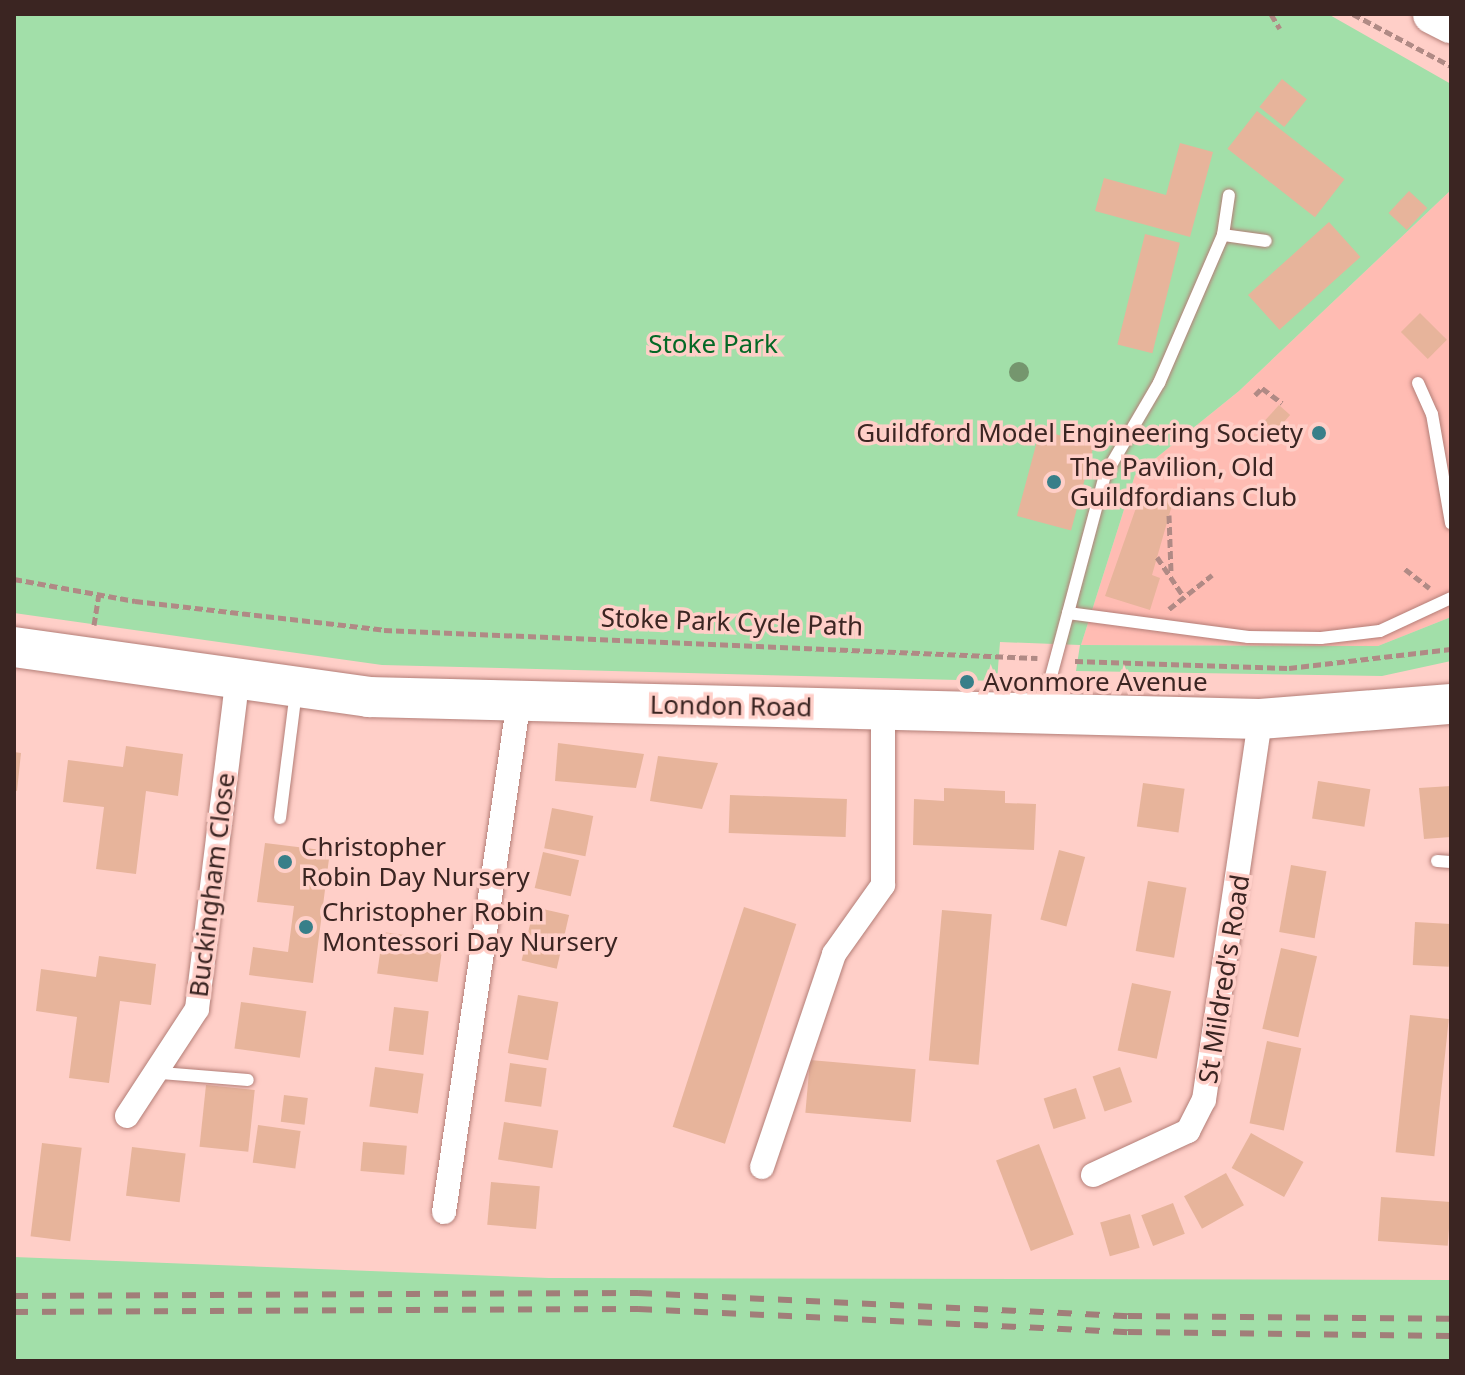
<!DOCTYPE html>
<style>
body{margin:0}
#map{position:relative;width:1465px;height:1375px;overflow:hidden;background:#ffcfc8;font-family:"Noto Sans",sans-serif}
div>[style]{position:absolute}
.built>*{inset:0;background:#ffbcb3}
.green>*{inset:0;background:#a2dfa9}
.building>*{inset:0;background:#e7b49b;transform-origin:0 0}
.path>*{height:5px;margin-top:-2.5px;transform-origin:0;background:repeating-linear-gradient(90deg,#b08a85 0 8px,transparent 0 12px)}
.roads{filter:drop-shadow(0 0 2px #b47e77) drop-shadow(0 0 2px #b47e77)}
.service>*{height:12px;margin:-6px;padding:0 6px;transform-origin:6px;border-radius:6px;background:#fff}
.minor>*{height:24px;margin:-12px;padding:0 12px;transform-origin:12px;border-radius:12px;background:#fff}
.primary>*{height:40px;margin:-20px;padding:0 20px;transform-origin:20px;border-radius:20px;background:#fff}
.rail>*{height:6px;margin-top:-3px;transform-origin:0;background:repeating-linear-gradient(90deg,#a17e79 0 14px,transparent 0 28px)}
.trees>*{width:20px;height:20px;margin:-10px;border-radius:50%;background:#75966e}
.dots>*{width:22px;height:22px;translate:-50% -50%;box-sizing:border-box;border:4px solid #ffcfc8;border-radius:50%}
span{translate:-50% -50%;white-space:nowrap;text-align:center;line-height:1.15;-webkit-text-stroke:7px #ffcfc8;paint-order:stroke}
.park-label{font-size:26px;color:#046825}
.poi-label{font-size:26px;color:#3b2522}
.right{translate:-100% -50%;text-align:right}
.left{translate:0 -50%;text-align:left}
.street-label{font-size:26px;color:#3b2522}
.frame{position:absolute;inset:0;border:16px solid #3b2522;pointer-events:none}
</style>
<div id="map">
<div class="built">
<div style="clip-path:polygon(1451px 190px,1451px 617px,1378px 646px,1081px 645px,1135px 475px,1239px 391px)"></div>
</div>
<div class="green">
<div style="clip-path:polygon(14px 14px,1328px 14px,1451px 84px,1451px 190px,1239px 391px,1135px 475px,1081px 645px,1378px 646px,1451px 617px,1451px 661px,1382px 676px,1076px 671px,1080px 645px,1000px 642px,997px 681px,382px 665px,14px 613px)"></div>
<div style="clip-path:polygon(14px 1257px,549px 1278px,1451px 1280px,1451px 1361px,14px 1361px)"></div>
</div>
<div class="building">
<div style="left:1282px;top:79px;width:32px;height:36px;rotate:39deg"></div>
<div style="left:1257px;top:111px;width:111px;height:48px;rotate:38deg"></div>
<div style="clip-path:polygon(1180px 143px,1213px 152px,1190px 237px,1095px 211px,1104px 178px,1166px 195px)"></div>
<div style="left:1409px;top:191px;width:25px;height:30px;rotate:43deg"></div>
<div style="left:1329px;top:222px;width:47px;height:109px;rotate:48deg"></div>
<div style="left:1145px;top:234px;width:36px;height:114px;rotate:14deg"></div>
<div style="left:1420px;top:313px;width:38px;height:27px;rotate:45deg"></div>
<div style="left:1279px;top:405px;width:15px;height:22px;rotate:42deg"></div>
<div style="left:1040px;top:430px;width:56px;height:89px;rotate:15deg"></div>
<div style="clip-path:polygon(1143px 488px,1174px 498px,1152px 575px,1160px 578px,1150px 610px,1105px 596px)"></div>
<div style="clip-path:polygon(558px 743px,644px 754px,636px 788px,555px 781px)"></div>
<div style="clip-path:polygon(126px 746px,183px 754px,178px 796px,146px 791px,136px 874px,96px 869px,104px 807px,63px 802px,68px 760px,123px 767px)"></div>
<div style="clip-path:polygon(14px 752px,21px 753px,17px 791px,14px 790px)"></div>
<div style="clip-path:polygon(658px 756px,718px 763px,702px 809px,650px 801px)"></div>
<div style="left:1318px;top:781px;width:53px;height:38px;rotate:9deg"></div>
<div style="left:1143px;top:783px;width:42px;height:44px;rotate:8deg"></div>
<div style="clip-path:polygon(1451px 786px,1451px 837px,1424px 839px,1419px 788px)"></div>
<div style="clip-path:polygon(944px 788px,1005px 791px,1005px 803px,1036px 804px,1034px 850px,913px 845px,914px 799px,944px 801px)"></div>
<div style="left:730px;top:795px;width:117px;height:38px;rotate:2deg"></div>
<div style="left:552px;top:808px;width:42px;height:41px;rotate:11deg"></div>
<div style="clip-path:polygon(265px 843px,330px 851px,313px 983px,249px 975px,253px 947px,288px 952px,294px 906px,257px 902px)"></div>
<div style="left:1059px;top:850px;width:27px;height:72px;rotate:15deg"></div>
<div style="left:543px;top:852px;width:37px;height:37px;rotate:13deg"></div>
<div style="left:1291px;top:865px;width:36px;height:68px;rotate:10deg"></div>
<div style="left:1148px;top:881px;width:39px;height:71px;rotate:10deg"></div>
<div style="left:534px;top:907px;width:36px;height:55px;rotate:13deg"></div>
<div style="left:744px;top:907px;width:55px;height:231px;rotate:18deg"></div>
<div style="left:942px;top:910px;width:50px;height:151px;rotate:5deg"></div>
<div style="left:1415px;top:922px;width:36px;height:43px;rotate:3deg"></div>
<div style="left:383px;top:932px;width:61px;height:42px;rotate:8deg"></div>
<div style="left:1281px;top:948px;width:37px;height:83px;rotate:13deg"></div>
<div style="clip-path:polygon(99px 956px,156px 964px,151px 1005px,120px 1001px,109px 1083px,69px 1078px,77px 1017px,36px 1011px,41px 969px,96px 977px)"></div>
<div style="left:1132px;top:983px;width:40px;height:69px;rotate:12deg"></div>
<div style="left:518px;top:995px;width:41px;height:59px;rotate:10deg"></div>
<div style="left:241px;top:1002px;width:66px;height:47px;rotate:8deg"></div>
<div style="left:394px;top:1007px;width:35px;height:44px;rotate:7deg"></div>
<div style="left:1410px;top:1015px;width:39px;height:138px;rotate:6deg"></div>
<div style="left:1267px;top:1041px;width:35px;height:84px;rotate:12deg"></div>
<div style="left:810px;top:1060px;width:106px;height:53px;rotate:5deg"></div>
<div style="left:510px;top:1063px;width:37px;height:39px;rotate:8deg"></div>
<div style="left:375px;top:1067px;width:49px;height:40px;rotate:8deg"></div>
<div style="left:1120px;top:1067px;width:37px;height:29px;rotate:71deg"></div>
<div style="left:206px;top:1085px;width:49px;height:62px;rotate:6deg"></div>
<div style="left:1076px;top:1088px;width:32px;height:34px;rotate:72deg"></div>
<div style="left:284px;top:1095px;width:24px;height:27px;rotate:7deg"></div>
<div style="left:504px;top:1122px;width:55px;height:38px;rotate:9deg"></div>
<div style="left:258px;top:1125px;width:43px;height:38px;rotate:8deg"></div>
<div style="left:1251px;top:1133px;width:60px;height:40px;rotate:29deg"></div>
<div style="left:363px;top:1142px;width:44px;height:29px;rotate:5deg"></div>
<div style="left:42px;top:1143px;width:40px;height:94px;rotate:7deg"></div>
<div style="left:1039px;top:1144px;width:97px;height:46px;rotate:69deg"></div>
<div style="left:132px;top:1147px;width:54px;height:49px;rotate:7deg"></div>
<div style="left:1226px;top:1173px;width:37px;height:48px;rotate:61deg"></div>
<div style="left:491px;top:1182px;width:49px;height:43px;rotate:5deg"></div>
<div style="left:1381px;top:1197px;width:70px;height:44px;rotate:4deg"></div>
<div style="left:1173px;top:1203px;width:33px;height:34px;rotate:69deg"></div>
<div style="left:1130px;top:1214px;width:35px;height:31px;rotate:74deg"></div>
</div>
<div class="path">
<div style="left:1271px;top:14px;width:17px;rotate:59deg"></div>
<div style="left:1353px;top:14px;width:111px;rotate:28deg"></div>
<div style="left:1255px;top:395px;width:10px;rotate:-45deg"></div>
<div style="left:1262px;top:388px;width:25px;rotate:37deg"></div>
<div style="left:1169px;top:515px;width:57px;rotate:88deg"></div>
<div style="left:1157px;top:557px;width:45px;rotate:56deg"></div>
<div style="left:1405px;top:569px;width:31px;rotate:38deg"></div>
<div style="left:14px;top:579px;width:123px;rotate:10.3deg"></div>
<div style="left:135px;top:601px;width:251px;rotate:6.6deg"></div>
<div style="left:384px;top:630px;width:654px;rotate:2.46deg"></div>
<div style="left:1169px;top:609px;width:55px;rotate:-38.3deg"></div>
<div style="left:94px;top:625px;width:30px;rotate:-81deg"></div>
<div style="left:1075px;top:661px;width:214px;rotate:1.9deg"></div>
<div style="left:1289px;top:668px;width:163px;rotate:-6.7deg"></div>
</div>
<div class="roads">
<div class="service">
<div style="left:1223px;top:235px;width:43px;rotate:7.9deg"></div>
<div style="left:1418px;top:383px;width:34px;rotate:66deg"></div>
<div style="left:1432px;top:414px;width:111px;rotate:80.1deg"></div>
<div style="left:1068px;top:613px;width:182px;rotate:7.6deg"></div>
<div style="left:1248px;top:637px;width:73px;rotate:0.8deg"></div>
<div style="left:1321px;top:638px;width:59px;rotate:-6.8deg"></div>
<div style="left:1380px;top:631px;width:78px;rotate:-24.9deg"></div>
<div style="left:1042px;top:710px;width:243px;rotate:-75deg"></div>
<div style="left:1105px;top:475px;width:107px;rotate:-59.6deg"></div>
<div style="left:1159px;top:383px;width:161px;rotate:-66.6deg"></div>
<div style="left:1223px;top:235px;width:40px;rotate:-81.5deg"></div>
<div style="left:280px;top:818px;width:128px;rotate:-82.8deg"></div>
<div style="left:1437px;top:861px;width:14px;rotate:4deg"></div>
<div style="left:161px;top:1073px;width:87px;rotate:4.6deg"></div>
</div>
<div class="minor">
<div style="left:127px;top:1116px;width:128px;rotate:-56.8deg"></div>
<div style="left:197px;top:1009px;width:330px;rotate:-83deg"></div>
<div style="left:762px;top:1167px;width:225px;rotate:-71.3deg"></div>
<div style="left:834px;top:954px;width:85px;rotate:-54.6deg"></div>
<div style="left:883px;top:885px;width:176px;rotate:-90deg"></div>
<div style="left:1093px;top:1175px;width:105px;rotate:-24.9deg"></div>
<div style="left:1188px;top:1131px;width:35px;rotate:-63deg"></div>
<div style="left:1204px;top:1100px;width:385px;rotate:-81.6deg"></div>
<div style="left:444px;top:1212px;width:517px;rotate:-81.67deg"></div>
</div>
<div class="primary">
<div style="left:1433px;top:14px;width:20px;rotate:27deg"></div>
<div style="left:14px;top:647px;width:358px;rotate:8deg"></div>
<div style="left:368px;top:697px;width:892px;rotate:1.41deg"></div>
<div style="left:1260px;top:719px;width:192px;rotate:-4.5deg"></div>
</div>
</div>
<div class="rail">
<div style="left:14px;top:1296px;width:624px;rotate:-0.28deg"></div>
<div style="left:638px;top:1293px;width:491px;rotate:2.7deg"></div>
<div style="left:1128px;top:1316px;width:323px;rotate:0.5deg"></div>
<div style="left:14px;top:1312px;width:624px;rotate:-0.28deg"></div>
<div style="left:638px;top:1309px;width:491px;rotate:2.7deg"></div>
<div style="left:1128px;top:1332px;width:323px;rotate:0.7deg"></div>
</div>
<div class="trees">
<div style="left:1019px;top:372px"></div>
</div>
<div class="dots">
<div style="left:1319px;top:433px;background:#387f89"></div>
<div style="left:1054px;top:482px;background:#387f89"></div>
<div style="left:967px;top:682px;background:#387f89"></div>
<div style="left:285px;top:862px;background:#387f89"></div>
<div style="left:306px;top:927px;background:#387f89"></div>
</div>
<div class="park-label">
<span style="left:713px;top:344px">Stoke Park</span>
</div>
<div class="poi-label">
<span class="right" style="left:1303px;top:433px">Guildford Model Engineering Society</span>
<span class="left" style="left:1070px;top:482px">The Pavilion, Old<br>Guildfordians Club</span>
<span class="left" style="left:983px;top:682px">Avonmore Avenue</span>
<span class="left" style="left:301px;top:862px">Christopher<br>Robin Day Nursery</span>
<span class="left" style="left:322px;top:927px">Christopher Robin<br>Montessori Day Nursery</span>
</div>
<div class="street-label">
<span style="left:732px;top:622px;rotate:2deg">Stoke Park Cycle Path</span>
<span style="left:731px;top:706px;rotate:1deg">London Road</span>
<span style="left:212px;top:885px;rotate:-83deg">Buckingham Close</span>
<span style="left:1224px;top:979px;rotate:-81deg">St Mildred's Road</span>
</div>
<div class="frame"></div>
</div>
